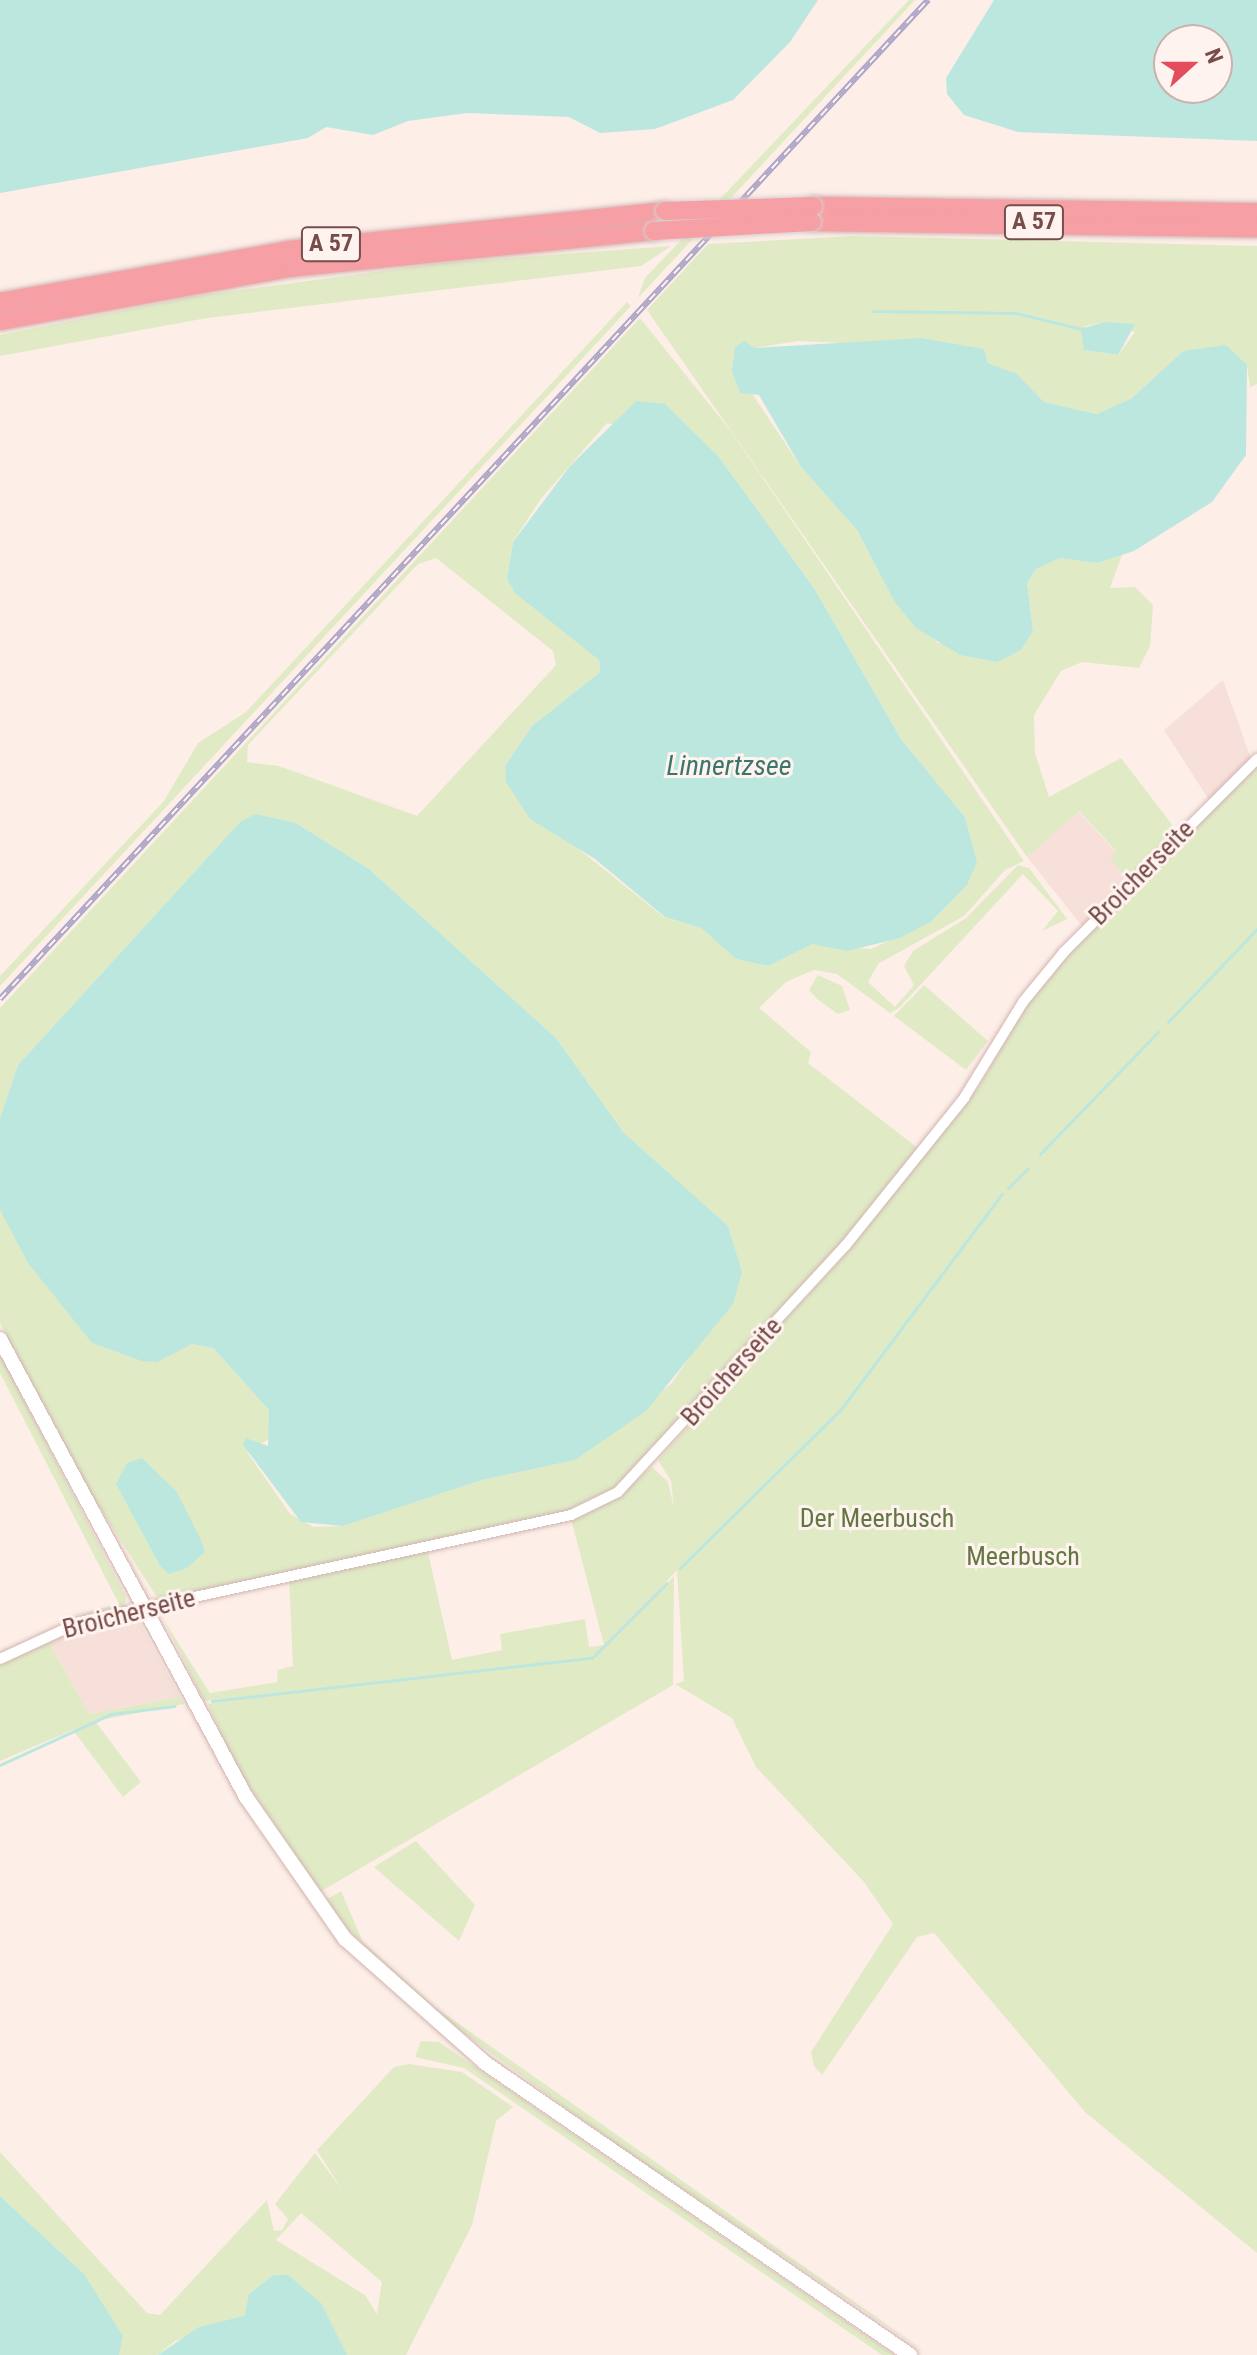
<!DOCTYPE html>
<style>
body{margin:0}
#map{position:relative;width:1257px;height:2355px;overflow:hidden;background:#fdeee8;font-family:"Roboto Condensed",sans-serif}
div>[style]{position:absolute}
.residential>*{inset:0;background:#f6e0d9}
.green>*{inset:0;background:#e0ebc6}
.water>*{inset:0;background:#bce7df}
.stream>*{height:3px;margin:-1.5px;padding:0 1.5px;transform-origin:1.5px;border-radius:1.5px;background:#bce7df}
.roads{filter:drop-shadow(0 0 2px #d1b4b0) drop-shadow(0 0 2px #d1b4b0)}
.street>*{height:10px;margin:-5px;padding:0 5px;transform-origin:5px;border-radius:5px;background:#fff}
.secondary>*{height:14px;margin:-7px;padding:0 7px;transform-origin:7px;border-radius:7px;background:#fff}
.highway>*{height:18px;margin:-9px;padding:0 9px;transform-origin:9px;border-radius:9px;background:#f69fa4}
.rail>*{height:6px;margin-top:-3px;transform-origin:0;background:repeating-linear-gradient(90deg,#fff3ef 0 9px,#ada5c7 0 18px);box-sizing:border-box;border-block:2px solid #ada5c7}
.bridges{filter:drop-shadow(0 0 2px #d9cdcd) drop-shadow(0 0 2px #d9cdcd)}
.highway-bridge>*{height:18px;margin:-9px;padding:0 9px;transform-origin:9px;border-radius:9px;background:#f69fa4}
span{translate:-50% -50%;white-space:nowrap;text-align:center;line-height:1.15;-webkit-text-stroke:6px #fff3ef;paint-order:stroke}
.shield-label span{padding:2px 6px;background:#fff3ef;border:2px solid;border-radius:6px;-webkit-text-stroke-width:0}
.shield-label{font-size:24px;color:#774d4b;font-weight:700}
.street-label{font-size:26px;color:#774d4b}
.park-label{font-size:26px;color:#627741}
.water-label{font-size:28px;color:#3c756d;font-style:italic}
.north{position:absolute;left:1153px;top:24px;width:80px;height:80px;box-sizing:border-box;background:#fff3ef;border:2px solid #c9b1ad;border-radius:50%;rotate:69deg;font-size:22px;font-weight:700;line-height:32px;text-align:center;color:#774d4b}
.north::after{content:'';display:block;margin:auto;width:28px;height:36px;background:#e64d5c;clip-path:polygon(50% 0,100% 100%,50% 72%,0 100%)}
</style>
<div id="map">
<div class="residential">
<div style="clip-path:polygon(1223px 680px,1251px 759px,1209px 800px,1164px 730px)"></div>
<div style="clip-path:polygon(1078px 811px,1116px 852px,1129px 882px,1082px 926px,1027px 857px)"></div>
<div style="clip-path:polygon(136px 1616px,180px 1697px,89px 1714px,47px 1639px,80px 1624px)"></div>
</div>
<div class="green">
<div style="clip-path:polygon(909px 0,915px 0,638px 298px,645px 278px)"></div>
<div style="clip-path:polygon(evenodd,853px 236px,1257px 246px,1257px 384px,1250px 387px,1247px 365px,1183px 351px,1132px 398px,1097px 414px,1044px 402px,1017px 374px,988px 363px,984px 349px,798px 341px,755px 348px,751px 392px,801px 467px,857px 530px,894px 601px,938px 643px,1033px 631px,1027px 583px,1036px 569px,1060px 558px,1097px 563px,1123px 552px,1110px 588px,1135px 587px,1153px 605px,1150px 646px,1139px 668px,1082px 662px,1061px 671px,1034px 715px,1035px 753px,1049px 797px,1121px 758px,1177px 831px,1129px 882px,1110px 858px,1116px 851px,1079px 811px,1027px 857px,647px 310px,708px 244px,853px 236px,1104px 322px,1135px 332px,1118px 355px,1084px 350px,1086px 326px,1104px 322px)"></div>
<div style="clip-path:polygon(671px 246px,641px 266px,207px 318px,0 356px,0 335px,196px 296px,442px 263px)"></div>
<div style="clip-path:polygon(627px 302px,631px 306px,0 986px,0 976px,164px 801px,198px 743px,246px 712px)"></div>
<div style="clip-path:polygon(evenodd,640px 318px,730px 430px,1024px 861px,1005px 870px,964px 916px,878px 964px,868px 982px,895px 1007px,914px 985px,904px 966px,913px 951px,966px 918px,1018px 865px,1029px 868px,1067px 919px,1042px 931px,1058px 911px,1023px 874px,899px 1008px,890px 1013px,837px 974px,814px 970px,786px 982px,759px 1008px,811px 1052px,808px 1063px,919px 1149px,842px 1245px,612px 1491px,569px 1512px,158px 1599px,89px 1491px,0 1323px,0 1210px,92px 1343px,141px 1361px,192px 1344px,213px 1348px,269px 1410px,274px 1436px,247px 1452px,290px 1514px,314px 1527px,343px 1526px,482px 1480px,575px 1460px,671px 1384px,703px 1338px,708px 1209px,624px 1133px,556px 1038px,369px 869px,296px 823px,240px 822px,18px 1065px,0 1118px,0 1008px,640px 318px,607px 423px,719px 457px,814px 588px,901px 739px,965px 817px,967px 885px,932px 921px,871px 949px,813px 944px,768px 966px,736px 959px,701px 928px,664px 917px,571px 843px,505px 766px,532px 726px,600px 672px,599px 660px,507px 578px,513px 542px,540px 500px,607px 423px,640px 318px,436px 558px,553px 651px,556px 665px,417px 816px,279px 766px,247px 762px,248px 745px,418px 564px,436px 558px,640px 318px,177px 1492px,187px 1514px,160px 1566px,138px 1525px,177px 1492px)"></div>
<div style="clip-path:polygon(1257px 765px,1257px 2253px,1086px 2113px,934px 1933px,917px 1937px,822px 2075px,814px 2066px,811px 2052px,893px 1924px,864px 1882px,756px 1767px,732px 1718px,675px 1684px,684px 1681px,677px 1570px,612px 1642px,674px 1576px,673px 1685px,320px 1892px,234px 1764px,208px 1704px,305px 1690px,204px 1701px,165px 1622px,210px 1693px,277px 1682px,278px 1670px,293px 1666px,289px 1579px,427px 1548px,452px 1660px,502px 1650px,500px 1634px,585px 1619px,589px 1647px,604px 1645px,571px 1519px,619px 1496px,652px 1467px,668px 1482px,674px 1508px,671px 1481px,658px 1460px,848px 1251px,978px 1088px,1023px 1010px,1065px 957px)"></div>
<div style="clip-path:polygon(818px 975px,842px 986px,850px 1010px,838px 1014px,817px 999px,809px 990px)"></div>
<div style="clip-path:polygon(924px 985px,988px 1041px,966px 1070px,894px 1016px)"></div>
<div style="clip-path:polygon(0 1354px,126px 1597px,124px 1607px,79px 1614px,119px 1604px,0 1373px)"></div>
<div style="clip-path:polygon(47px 1639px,89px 1714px,180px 1697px,184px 1704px,95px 1721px,141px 1782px,123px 1797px,73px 1730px,0 1761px,0 1663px)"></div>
<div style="clip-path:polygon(416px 1841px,475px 1905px,459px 1941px,374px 1867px)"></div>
<div style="clip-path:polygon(341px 1891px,363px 1942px,435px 2007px,930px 2355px,611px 2141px,435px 2012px,338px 1920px,326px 1900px)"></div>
<div style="clip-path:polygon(421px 2041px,439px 2042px,894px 2355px,882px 2355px,464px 2068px,415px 2057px)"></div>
<div style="clip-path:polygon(evenodd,409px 2064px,462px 2072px,513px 2107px,496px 2121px,472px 2225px,406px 2355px,347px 2355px,273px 2275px,249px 2294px,244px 2316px,235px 2321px,175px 2341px,158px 2355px,119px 2355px,84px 2274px,0 2196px,0 2152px,147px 2313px,160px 2315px,267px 2200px,274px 2231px,282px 2230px,288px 2219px,275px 2204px,315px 2153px,342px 2190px,317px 2150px,394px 2067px,409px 2064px,301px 2213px,382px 2282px,377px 2314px,365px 2295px,276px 2240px,301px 2213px)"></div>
</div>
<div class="water">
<div style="clip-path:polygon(0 0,818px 0,790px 42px,733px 100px,655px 129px,600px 133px,569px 117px,467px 113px,408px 121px,373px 135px,326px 127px,308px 138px,0 193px)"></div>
<div style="clip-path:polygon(evenodd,994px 0,1257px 0,1257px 141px,1018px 132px,964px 115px,947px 94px,946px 78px,994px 0,1169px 40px,1217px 40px,1217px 88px,1169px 88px,1169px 40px)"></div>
<div style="clip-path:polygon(1104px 322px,1135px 324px,1118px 355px,1084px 350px,1081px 329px)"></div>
<div style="clip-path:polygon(921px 338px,984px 349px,988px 363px,1017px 374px,1044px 402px,1097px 414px,1132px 398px,1183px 351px,1226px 345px,1247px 365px,1246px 455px,1212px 502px,1134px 551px,1097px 563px,1060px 558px,1036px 569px,1027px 583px,1033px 631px,1021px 650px,997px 662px,960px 655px,916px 628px,894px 601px,857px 530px,801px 467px,759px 395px,740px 393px,732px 371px,735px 347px,744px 341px,755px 348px)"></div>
<div style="clip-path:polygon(636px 401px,665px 404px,719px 457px,814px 588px,901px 739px,965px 817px,977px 862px,967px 885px,932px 921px,900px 938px,847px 951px,813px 944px,768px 966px,736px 959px,701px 928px,665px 917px,595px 859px,530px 819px,506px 782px,505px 766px,532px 726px,600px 672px,599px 660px,515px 593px,507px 578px,513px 542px,570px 466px)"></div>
<div style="clip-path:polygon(255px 814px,296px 823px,369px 869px,556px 1038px,624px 1133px,728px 1226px,742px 1272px,733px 1304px,646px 1411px,575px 1460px,482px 1480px,343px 1526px,301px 1522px,243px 1445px,246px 1438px,268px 1446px,269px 1410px,213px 1348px,192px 1344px,157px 1362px,141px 1361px,92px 1343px,28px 1263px,0 1210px,0 1118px,18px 1065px,240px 822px)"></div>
<div style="clip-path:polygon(142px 1458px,177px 1492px,200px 1538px,205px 1552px,187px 1568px,169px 1574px,160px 1566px,116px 1484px,127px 1463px)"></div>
<div style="clip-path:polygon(0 2196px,84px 2274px,123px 2336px,119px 2355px,0 2355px)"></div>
<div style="clip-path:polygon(273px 2275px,288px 2275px,321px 2303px,347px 2355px,158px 2355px,199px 2327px,244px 2316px,249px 2294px)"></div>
</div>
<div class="stream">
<div style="left:873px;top:311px;width:143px;rotate:0.8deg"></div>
<div style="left:1016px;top:313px;width:67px;rotate:13.8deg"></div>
<div style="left:1168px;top:1022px;width:129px;rotate:-46.3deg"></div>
<div style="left:1040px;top:1154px;width:170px;rotate:-46deg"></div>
<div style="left:1008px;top:1188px;width:28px;rotate:-45deg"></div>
<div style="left:680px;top:1568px;width:226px;rotate:-44.6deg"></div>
<div style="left:841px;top:1409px;width:269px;rotate:-53.2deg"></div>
<div style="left:212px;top:1701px;width:382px;rotate:-6.5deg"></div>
<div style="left:592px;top:1658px;width:106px;rotate:-45deg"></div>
<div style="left:0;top:1765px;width:122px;rotate:-24.7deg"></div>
<div style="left:111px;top:1714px;width:64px;rotate:-7.1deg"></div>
</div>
<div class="roads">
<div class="street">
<div style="left:0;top:1659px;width:88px;rotate:-24.8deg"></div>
<div style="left:80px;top:1622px;width:503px;rotate:-12.29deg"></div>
<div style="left:571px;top:1515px;width:52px;rotate:-26.1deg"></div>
<div style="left:618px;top:1492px;width:336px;rotate:-47.3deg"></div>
<div style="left:846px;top:1245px;width:189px;rotate:-51.2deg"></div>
<div style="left:964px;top:1098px;width:113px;rotate:-58.4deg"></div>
<div style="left:1023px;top:1002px;width:65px;rotate:-50.6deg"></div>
<div style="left:1064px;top:952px;width:273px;rotate:-45deg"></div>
</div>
<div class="secondary">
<div style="left:0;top:1339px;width:520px;rotate:61.76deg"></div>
<div style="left:246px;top:1797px;width:173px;rotate:55.1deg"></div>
<div style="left:345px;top:1939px;width:187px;rotate:41.5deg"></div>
<div style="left:485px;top:2063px;width:516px;rotate:34.49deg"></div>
</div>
<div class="highway">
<div style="left:813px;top:206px;width:444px;rotate:0.8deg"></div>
<div style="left:812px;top:222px;width:445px;rotate:0.8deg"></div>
<div style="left:0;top:302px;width:293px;rotate:-10.2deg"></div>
<div style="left:288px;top:250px;width:379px;rotate:-5.9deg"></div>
<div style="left:0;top:321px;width:295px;rotate:-10.4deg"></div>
<div style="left:290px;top:268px;width:366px;rotate:-5.8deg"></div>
</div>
</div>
<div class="rail">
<div style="left:0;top:999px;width:1364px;rotate:-47.11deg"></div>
</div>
<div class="bridges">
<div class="highway-bridge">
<div style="left:665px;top:211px;width:148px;rotate:-1.9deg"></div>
<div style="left:654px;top:231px;width:158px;rotate:-3.3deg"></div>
</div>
</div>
<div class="shield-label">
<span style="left:1034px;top:222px">A 57</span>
<span style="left:331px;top:244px">A 57</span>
</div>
<div class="street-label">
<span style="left:1142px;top:873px;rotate:-45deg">Broicherseite</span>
<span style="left:732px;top:1372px;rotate:-48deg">Broicherseite</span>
<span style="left:129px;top:1614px;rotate:-14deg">Broicherseite</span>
</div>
<div class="park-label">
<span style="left:877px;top:1519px">Der Meerbusch</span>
<span style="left:1023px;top:1557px">Meerbusch</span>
</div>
<div class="water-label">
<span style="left:729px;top:766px">Linnertzsee</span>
</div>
<div class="north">N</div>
</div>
